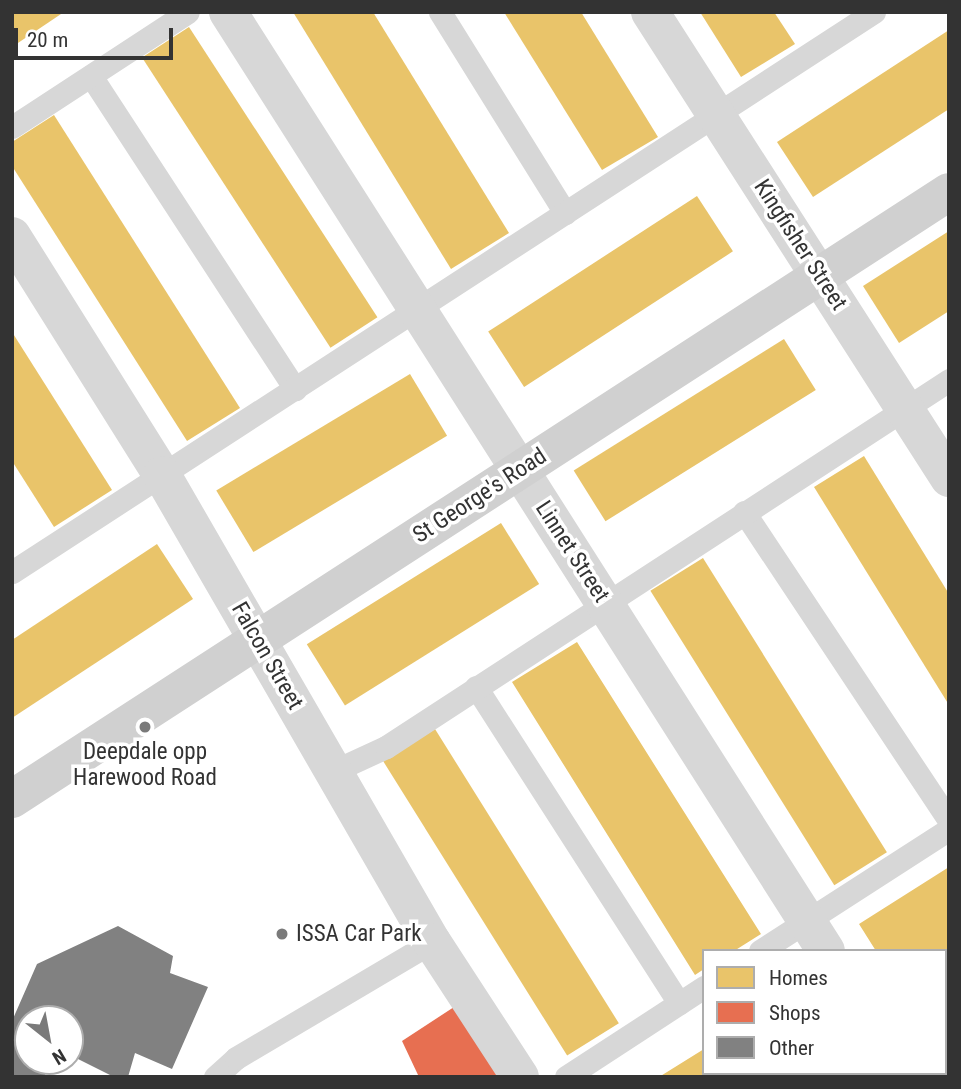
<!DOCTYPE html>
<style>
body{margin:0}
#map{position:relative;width:961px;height:1089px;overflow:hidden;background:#fff;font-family:"Roboto Condensed",sans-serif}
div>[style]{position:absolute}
.homes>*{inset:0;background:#e9c46a;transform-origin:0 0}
.shops>*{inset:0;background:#e76f51}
.building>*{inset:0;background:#818181}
.lane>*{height:23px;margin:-11.5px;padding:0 11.5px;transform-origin:11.5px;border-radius:11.5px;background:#d7d7d7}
.street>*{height:38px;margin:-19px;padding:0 19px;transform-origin:19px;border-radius:19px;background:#d7d7d7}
.secondary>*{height:38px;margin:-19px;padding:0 19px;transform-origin:19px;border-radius:19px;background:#d0d0d0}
.dots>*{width:19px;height:19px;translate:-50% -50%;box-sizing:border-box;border:4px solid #fff;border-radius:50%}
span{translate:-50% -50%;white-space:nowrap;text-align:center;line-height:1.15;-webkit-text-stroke:7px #fff;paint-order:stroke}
.street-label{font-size:23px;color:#333}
.poi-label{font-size:23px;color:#333}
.left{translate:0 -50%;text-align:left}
.frame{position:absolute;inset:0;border:14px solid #333;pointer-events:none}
.legend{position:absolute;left:702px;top:949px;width:245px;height:126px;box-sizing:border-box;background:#fff;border:2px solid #adadad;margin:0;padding:9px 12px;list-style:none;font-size:21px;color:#333}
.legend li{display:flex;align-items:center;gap:14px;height:35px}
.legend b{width:35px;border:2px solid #adadad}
.north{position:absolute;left:14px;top:1005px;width:70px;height:70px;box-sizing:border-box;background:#fff;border:2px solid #adadad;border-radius:50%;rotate:149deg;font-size:19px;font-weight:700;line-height:28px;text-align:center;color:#333}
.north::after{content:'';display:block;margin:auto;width:24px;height:32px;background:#7a7a7a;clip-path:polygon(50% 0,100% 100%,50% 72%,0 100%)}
.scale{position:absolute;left:14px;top:28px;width:159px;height:32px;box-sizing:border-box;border:4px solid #333;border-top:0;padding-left:9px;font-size:21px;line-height:24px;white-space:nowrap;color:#333;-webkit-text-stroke:5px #fff;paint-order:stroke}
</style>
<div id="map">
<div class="homes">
<div style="clip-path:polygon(12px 12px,64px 12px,12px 47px)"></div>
<div style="clip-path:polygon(293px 12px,373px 12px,509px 233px,451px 269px)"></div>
<div style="clip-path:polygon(504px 12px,581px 12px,658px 137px,602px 170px)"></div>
<div style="clip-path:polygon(700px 12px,774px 12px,795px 44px,741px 77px)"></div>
<div style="left:189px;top:27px;width:346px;height:56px;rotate:57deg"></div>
<div style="clip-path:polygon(949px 30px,949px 109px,813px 197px,777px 142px)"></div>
<div style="clip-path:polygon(54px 115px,240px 408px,187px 441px,12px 166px,12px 142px)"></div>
<div style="left:697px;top:196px;width:66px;height:249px;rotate:57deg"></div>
<div style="clip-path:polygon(949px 231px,949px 311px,899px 343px,863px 286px)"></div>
<div style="clip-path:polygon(12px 332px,112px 490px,54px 527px,12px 461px)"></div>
<div style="left:784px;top:339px;width:60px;height:248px;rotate:58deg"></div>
<div style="left:410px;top:374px;width:72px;height:226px;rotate:59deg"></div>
<div style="clip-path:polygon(864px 456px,949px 594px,949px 705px,814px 487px)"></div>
<div style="left:501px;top:523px;width:72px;height:229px;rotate:58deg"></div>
<div style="clip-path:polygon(157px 544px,193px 599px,12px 718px,12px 640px)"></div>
<div style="left:703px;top:558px;width:347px;height:62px;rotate:58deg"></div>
<div style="clip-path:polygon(577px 642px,761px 934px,734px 951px,704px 951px,704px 969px,695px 975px,512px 682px)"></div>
<div style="left:435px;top:729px;width:347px;height:61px;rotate:58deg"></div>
<div style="clip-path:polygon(949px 867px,949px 972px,945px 974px,945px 951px,876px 951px,859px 924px)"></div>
<div style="clip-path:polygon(704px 1049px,704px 1073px,803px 1073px,659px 1077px)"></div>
</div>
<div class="shops">
<div style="clip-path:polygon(454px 1007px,500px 1077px,419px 1077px,402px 1041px)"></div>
</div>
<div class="building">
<div style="clip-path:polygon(118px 926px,173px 956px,170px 973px,208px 987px,172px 1069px,135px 1053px,128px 1077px,114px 1077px,70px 1055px,70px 1019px,28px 1019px,28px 1061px,52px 1061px,44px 1077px,12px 1077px,12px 1021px,37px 964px)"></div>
</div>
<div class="lane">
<div style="left:440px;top:12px;width:237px;rotate:58.1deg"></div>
<div style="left:91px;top:76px;width:374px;rotate:56.9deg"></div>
<div style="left:12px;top:127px;width:210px;rotate:-33.2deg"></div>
<div style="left:744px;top:512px;width:370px;rotate:56.4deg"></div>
<div style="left:12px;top:572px;width:1028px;rotate:-33.01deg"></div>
<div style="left:476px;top:687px;width:376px;rotate:57.3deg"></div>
<div style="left:336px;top:770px;width:55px;rotate:-24.7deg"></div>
<div style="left:386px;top:747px;width:672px;rotate:-33.1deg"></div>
<div style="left:760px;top:951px;width:225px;rotate:-32.8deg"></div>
<div style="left:215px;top:1077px;width:28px;rotate:-42deg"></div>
<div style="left:236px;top:1058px;width:228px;rotate:-30.6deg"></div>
<div style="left:566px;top:1077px;width:165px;rotate:-33.1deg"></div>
</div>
<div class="street">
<div style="left:228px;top:12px;width:1113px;rotate:57.51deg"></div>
<div style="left:650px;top:12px;width:554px;rotate:57.31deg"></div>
<div style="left:12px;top:236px;width:282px;rotate:57.9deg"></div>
<div style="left:162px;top:475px;width:539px;rotate:59.97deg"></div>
<div style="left:432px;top:942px;width:161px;rotate:56.9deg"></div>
<div style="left:945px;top:1035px;width:5px;rotate:-37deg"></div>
<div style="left:880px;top:1077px;width:6px;rotate:-39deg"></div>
</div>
<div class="secondary">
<div style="left:12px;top:799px;width:1116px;rotate:-32.94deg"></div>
</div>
<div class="dots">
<div style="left:145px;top:727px;background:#7a7a7a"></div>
<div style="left:282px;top:934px;background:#7a7a7a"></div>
</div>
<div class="street-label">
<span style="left:800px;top:245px;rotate:57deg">Kingfisher Street</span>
<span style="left:480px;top:496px;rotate:-33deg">St George's Road</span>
<span style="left:572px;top:552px;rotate:57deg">Linnet Street</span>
<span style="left:267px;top:656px;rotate:60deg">Falcon Street</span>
</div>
<div class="poi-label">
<span style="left:145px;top:765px">Deepdale opp<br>Harewood Road</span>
<span class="left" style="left:296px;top:934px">ISSA Car Park</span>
</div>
<div class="frame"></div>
<ul class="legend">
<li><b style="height:19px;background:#e9c46a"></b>Homes</li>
<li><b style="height:19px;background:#e76f51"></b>Shops</li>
<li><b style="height:19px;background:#818181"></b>Other</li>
</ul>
<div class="north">N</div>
<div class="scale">20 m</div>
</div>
